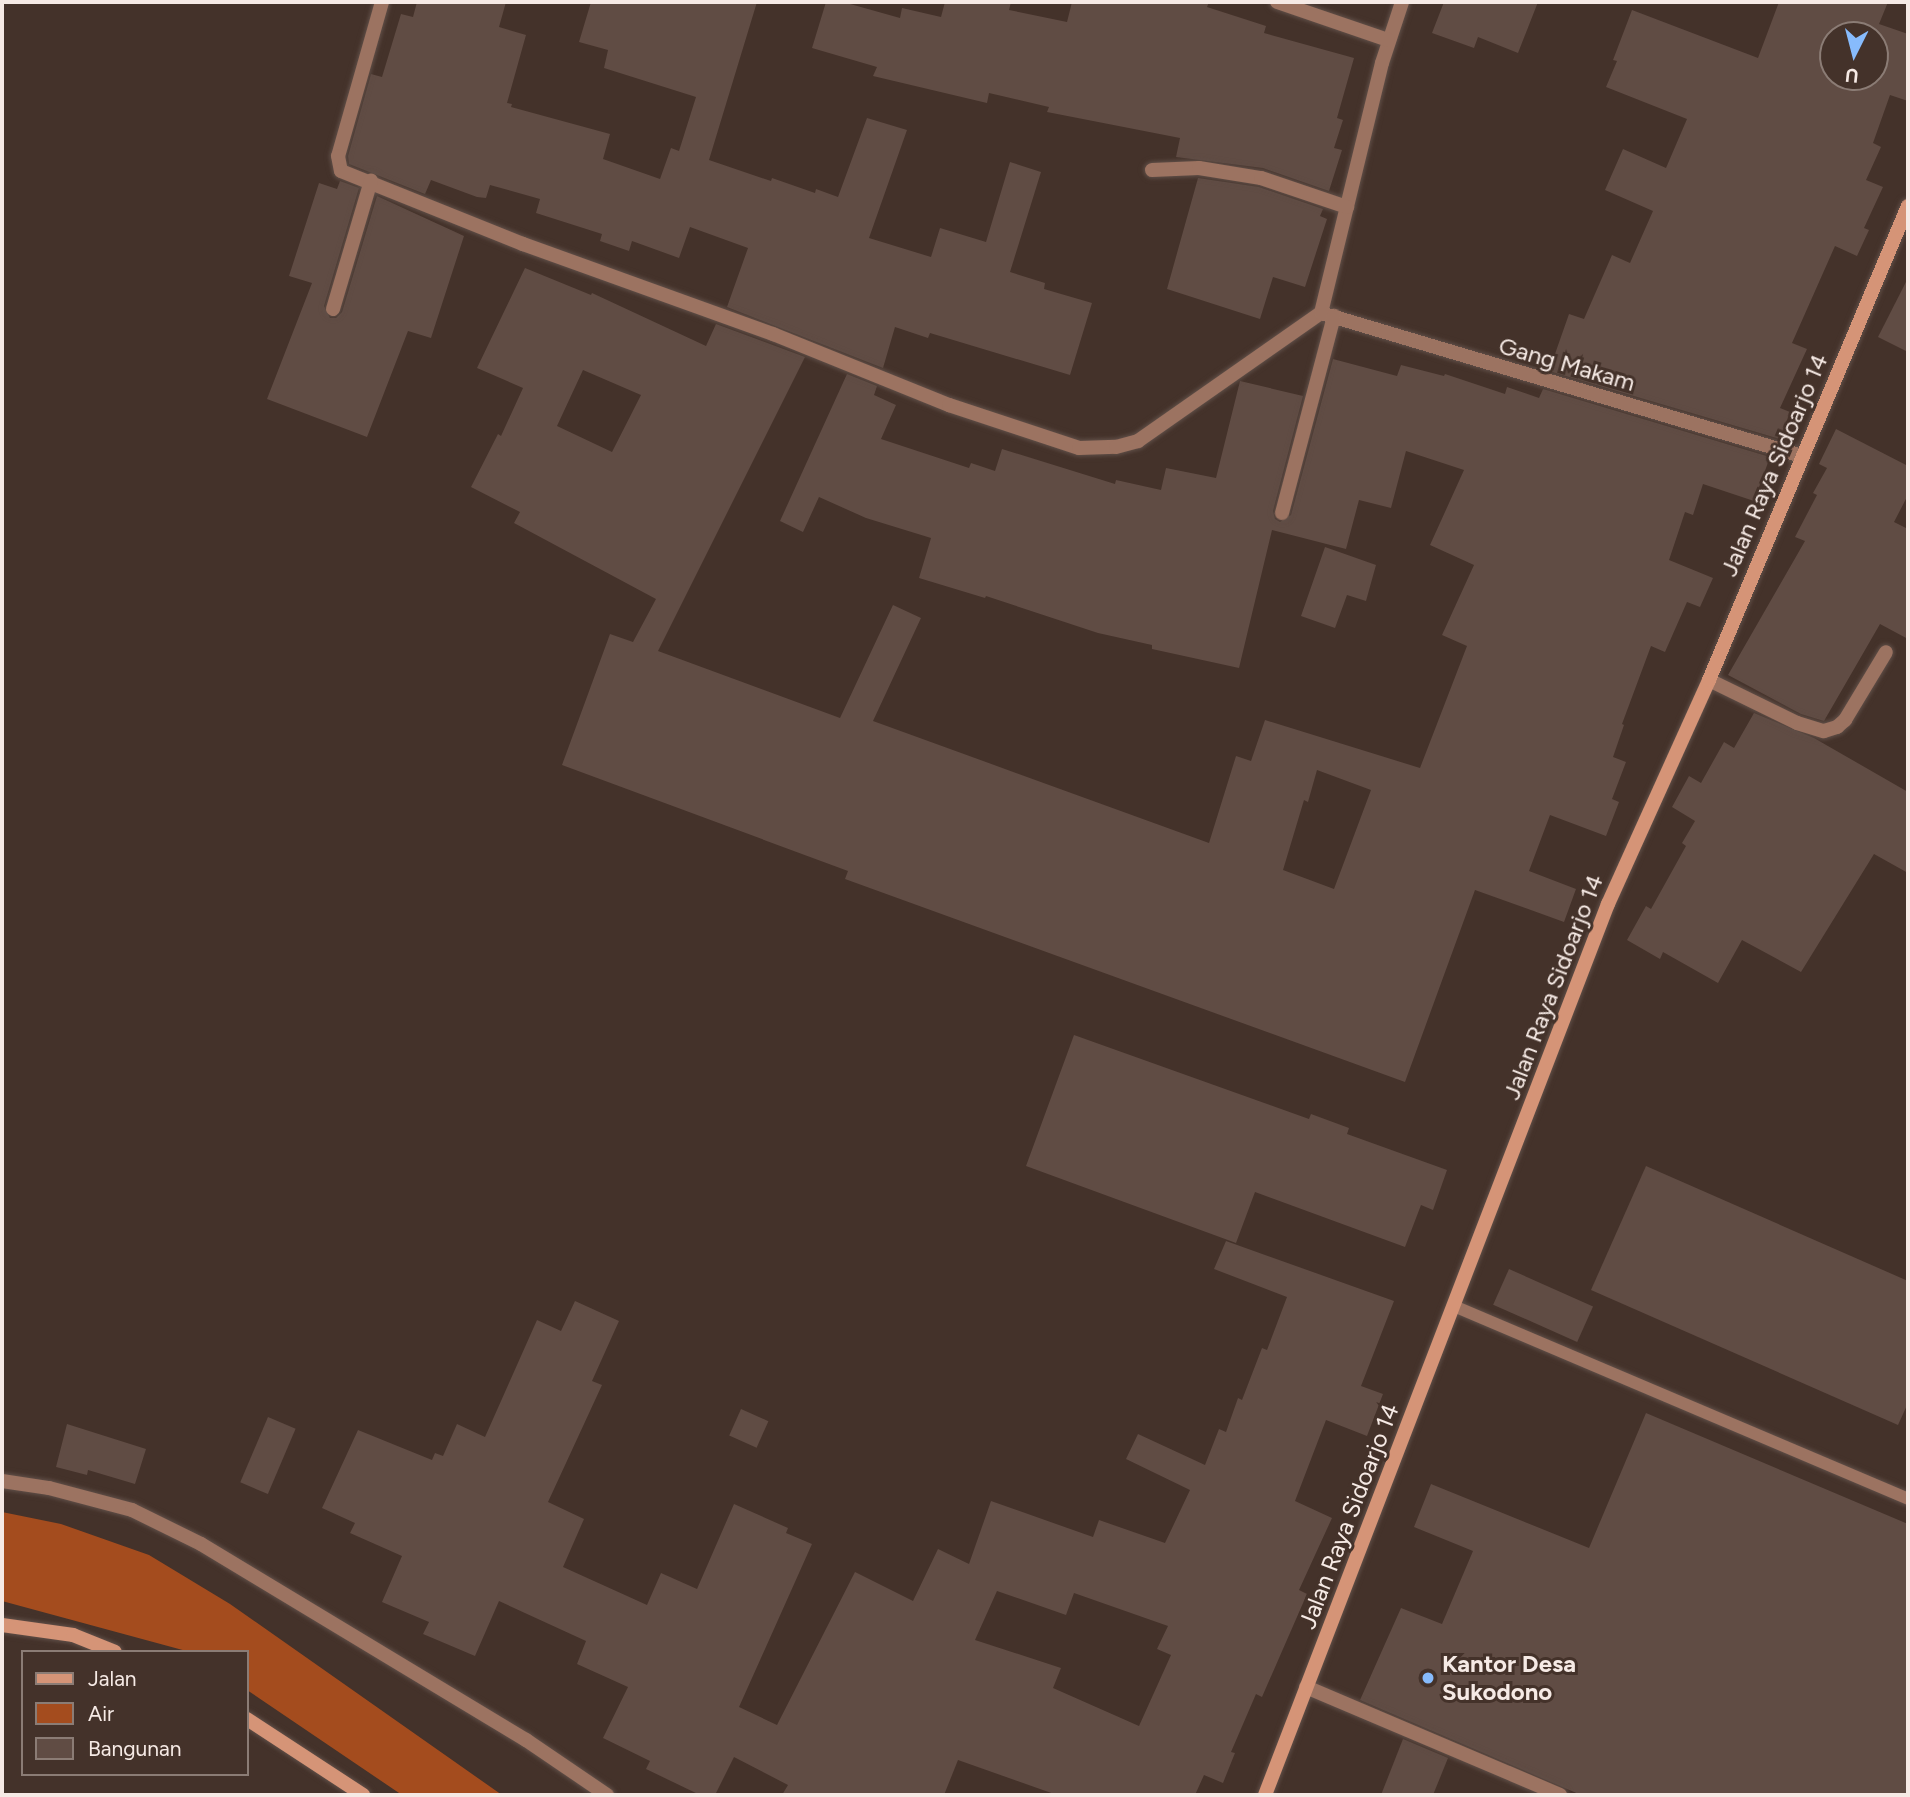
<!DOCTYPE html>
<style>
body{margin:0}
#map{position:relative;width:1910px;height:1797px;overflow:hidden;background:#44322a;font-family:Figtree,sans-serif}
div>[style]{position:absolute}
.water>*{inset:0;background:#a44c1e}
.building>*{inset:0;background:#604c44;transform-origin:0 0}
.roads{filter:drop-shadow(0 0 2px #604f48) drop-shadow(0 0 2px #604f48)}
.lane>*{height:12px;margin:-6px;padding:0 6px;transform-origin:6px;border-radius:6px;background:#9c7361}
.street>*{height:14px;margin:-7px;padding:0 7px;transform-origin:7px;border-radius:7px;background:#9c7361}
.secondary>*{height:14px;margin:-7px;padding:0 7px;transform-origin:7px;border-radius:7px;background:#d59477}
.dots>*{width:19px;height:19px;translate:-50% -50%;box-sizing:border-box;border:4px solid #44322a;border-radius:50%}
span{translate:-50% -50%;white-space:nowrap;text-align:center;line-height:1.15;-webkit-text-stroke:6px #44322a;paint-order:stroke}
.street-label{font-size:24px;color:#f6eae5}
.poi-label{font-size:24px;color:#f6eae5;font-weight:700}
.left{translate:0 -50%;text-align:left}
.frame{position:absolute;inset:0;border:4px solid #f6eae5;pointer-events:none}
.legend{position:absolute;left:21px;top:1650px;width:228px;height:126px;box-sizing:border-box;background:#44322a;border:2px solid #8b7c75;margin:0;padding:9px 12px;list-style:none;font-size:21px;color:#f6eae5}
.legend li{display:flex;align-items:center;gap:14px;height:35px}
.legend b{width:35px;border:2px solid #8b7c75}
.north{position:absolute;left:1819px;top:21px;width:70px;height:70px;box-sizing:border-box;background:#44322a;border:2px solid #8b7c75;border-radius:50%;rotate:186deg;font-size:19px;font-weight:700;line-height:28px;text-align:center;color:#f6eae5}
.north::after{content:'';display:block;margin:auto;width:24px;height:32px;background:#87bbfc;clip-path:polygon(50% 0,100% 100%,50% 72%,0 100%)}
</style>
<div id="map">
<div class="water">
<div style="clip-path:polygon(2px 1512px,61px 1524px,149px 1555px,230px 1604px,502px 1795px,402px 1795px,247px 1690px,247px 1652px,190px 1652px,2px 1601px)"></div>
</div>
<div class="building">
<div style="clip-path:polygon(417px 2px,506px 2px,499px 27px,526px 35px,507px 103px,512px 104px,511px 107px,610px 134px,603px 159px,660px 179px,671px 148px,679px 151px,696px 97px,604px 68px,608px 50px,579px 42px,591px 2px,757px 2px,709px 160px,771px 181px,772px 178px,815px 193px,816px 189px,838px 197px,867px 118px,907px 130px,869px 238px,931px 257px,940px 228px,986px 242px,1010px 162px,1041px 172px,1010px 272px,1045px 283px,1044px 289px,1092px 303px,1070px 375px,930px 333px,928px 338px,895px 327px,883px 368px,727px 307px,748px 248px,690px 227px,679px 258px,632px 241px,629px 251px,600px 241px,602px 234px,536px 213px,540px 199px,490px 185px,486px 198px,477px 197px,431px 180px,425px 194px,349px 164px,348px 156px,371px 74px,382px 77px,401px 14px,413px 17px)"></div>
<div style="clip-path:polygon(826px 2px,843px 2px,900px 18px,902px 8px,941px 17px,945px 2px,1011px 2px,1009px 10px,1067px 22px,1072px 2px,1209px 2px,1207px 7px,1266px 26px,1264px 33px,1354px 58px,1337px 118px,1343px 120px,1334px 148px,1342px 150px,1329px 191px,1263px 168px,1176px 157px,1180px 138px,1047px 112px,1049px 107px,989px 93px,987px 103px,873px 76px,877px 67px,812px 48px)"></div>
<div style="clip-path:polygon(1444px 2px,1538px 2px,1518px 53px,1478px 37px,1474px 48px,1432px 33px)"></div>
<div style="clip-path:polygon(evenodd,1779px 2px,1888px 2px,1879px 24px,1908px 34px,1908px 101px,1890px 95px,1873px 143px,1881px 147px,1866px 180px,1883px 187px,1864px 228px,1869px 230px,1857px 256px,1835px 246px,1792px 343px,1807px 349px,1780px 408px,1790px 412px,1780px 439px,1549px 371px,1569px 314px,1584px 319px,1612px 255px,1630px 263px,1653px 211px,1605px 190px,1623px 149px,1666px 168px,1687px 119px,1606px 87px,1617px 61px,1613px 60px,1632px 10px,1758px 58px,1779px 2px,1833px 35px,1875px 35px,1875px 77px,1833px 77px,1833px 35px)"></div>
<div style="clip-path:polygon(1198px 178px,1259px 187px,1323px 209px,1320px 216px,1327px 219px,1305px 287px,1273px 277px,1260px 319px,1167px 289px)"></div>
<div style="clip-path:polygon(340px 181px,359px 188px,324px 306px,330px 318px,336px 318px,342px 312px,377px 196px,464px 236px,431px 338px,408px 331px,367px 437px,267px 399px,312px 283px,289px 276px,319px 183px,337px 189px)"></div>
<div style="clip-path:polygon(evenodd,525px 268px,591px 295px,592px 293px,706px 346px,716px 324px,805px 357px,658px 651px,840px 718px,893px 605px,921px 618px,873px 721px,1209px 843px,1236px 756px,1251px 761px,1265px 720px,1420px 768px,1467px 646px,1442px 635px,1474px 565px,1430px 545px,1464px 470px,1406px 451px,1391px 508px,1359px 500px,1346px 549px,1272px 530px,1239px 668px,1152px 649px,1152px 645px,1098px 633px,986px 596px,985px 598px,919px 578px,931px 538px,866px 518px,819px 497px,803px 532px,780px 521px,847px 374px,877px 386px,874px 395px,896px 405px,881px 439px,969px 468px,971px 463px,995px 471px,1002px 449px,1115px 484px,1116px 480px,1161px 490px,1166px 468px,1216px 478px,1240px 381px,1303px 396px,1273px 511px,1275px 519px,1280px 522px,1291px 515px,1333px 359px,1397px 376px,1401px 365px,1444px 376px,1445px 374px,1505px 394px,1507px 387px,1539px 398px,1543px 389px,1770px 457px,1754px 501px,1703px 484px,1693px 515px,1685px 512px,1669px 560px,1713px 578px,1700px 607px,1687px 602px,1665px 652px,1651px 646px,1622px 724px,1624px 725px,1613px 757px,1626px 762px,1612px 799px,1619px 802px,1606px 836px,1550px 815px,1529px 871px,1576px 889px,1564px 922px,1475px 890px,1405px 1082px,845px 879px,848px 871px,562px 765px,610px 634px,633px 642px,656px 599px,514px 523px,520px 512px,471px 487px,498px 434px,501px 436px,523px 388px,477px 368px,525px 268px,583px 370px,641px 395px,612px 452px,557px 426px,583px 370px,525px 268px,1317px 770px,1371px 790px,1334px 889px,1283px 870px,1304px 800px,1308px 802px,1317px 770px)"></div>
<div style="clip-path:polygon(1908px 278px,1908px 352px,1878px 337px)"></div>
<div style="clip-path:polygon(1836px 429px,1908px 466px,1908px 495px,1894px 522px,1908px 529px,1908px 639px,1880px 624px,1824px 721px,1801px 714px,1728px 675px,1805px 541px,1795px 537px,1817px 495px,1813px 493px,1827px 468px,1819px 464px)"></div>
<div style="clip-path:polygon(1325px 547px,1376px 565px,1366px 601px,1347px 595px,1335px 628px,1301px 616px)"></div>
<div style="clip-path:polygon(1754px 713px,1814px 738px,1908px 792px,1908px 873px,1874px 854px,1801px 972px,1742px 940px,1718px 983px,1663px 952px,1660px 959px,1627px 940px,1646px 906px,1651px 909px,1686px 846px,1682px 843px,1695px 821px,1672px 807px,1689px 776px,1701px 783px,1724px 742px,1734px 748px)"></div>
<div style="clip-path:polygon(1074px 1035px,1309px 1119px,1311px 1114px,1349px 1128px,1347px 1134px,1447px 1170px,1433px 1210px,1421px 1205px,1405px 1247px,1255px 1192px,1236px 1243px,1026px 1166px)"></div>
<div style="clip-path:polygon(1646px 1166px,1908px 1281px,1908px 1403px,1898px 1425px,1591px 1290px)"></div>
<div style="clip-path:polygon(evenodd,1226px 1241px,1394px 1301px,1361px 1386px,1383px 1394px,1367px 1436px,1326px 1420px,1295px 1501px,1332px 1518px,1299px 1590px,1307px 1594px,1262px 1697px,1256px 1694px,1231px 1752px,1235px 1753px,1223px 1783px,1204px 1775px,1195px 1795px,1057px 1795px,958px 1760px,944px 1795px,782px 1795px,788px 1785px,734px 1757px,715px 1795px,700px 1795px,646px 1769px,650px 1761px,603px 1738px,628px 1687px,577px 1664px,586px 1641px,499px 1601px,475px 1656px,423px 1634px,429px 1622px,382px 1602px,402px 1556px,350px 1533px,355px 1523px,322px 1508px,358px 1430px,432px 1460px,435px 1453px,443px 1456px,457px 1424px,485px 1437px,537px 1320px,561px 1331px,575px 1301px,619px 1321px,592px 1381px,602px 1385px,548px 1502px,584px 1519px,563px 1567px,647px 1605px,661px 1573px,697px 1589px,734px 1504px,788px 1528px,786px 1533px,812px 1544px,739px 1707px,777px 1725px,855px 1572px,913px 1601px,938px 1549px,969px 1564px,991px 1501px,1093px 1537px,1099px 1520px,1165px 1543px,1190px 1490px,1126px 1459px,1138px 1434px,1205px 1465px,1219px 1429px,1226px 1432px,1238px 1398px,1242px 1400px,1262px 1348px,1267px 1350px,1287px 1297px,1214px 1269px,1226px 1241px,997px 1591px,1066px 1615px,1074px 1593px,1168px 1626px,1157px 1649px,1171px 1655px,1139px 1726px,1053px 1688px,1061px 1668px,975px 1640px,997px 1591px)"></div>
<div style="left:1509px;top:1269px;width:92px;height:39px;rotate:24deg"></div>
<div style="left:741px;top:1409px;width:30px;height:29px;rotate:24deg"></div>
<div style="clip-path:polygon(1646px 1413px,1908px 1524px,1908px 1795px,1581px 1795px,1360px 1700px,1401px 1608px,1442px 1624px,1473px 1551px,1414px 1527px,1431px 1484px,1589px 1548px)"></div>
<div style="left:268px;top:1417px;width:30px;height:71px;rotate:23deg"></div>
<div style="clip-path:polygon(67px 1424px,146px 1449px,135px 1484px,88px 1470px,87px 1475px,56px 1467px)"></div>
<div style="clip-path:polygon(1403px 1739px,1448px 1758px,1433px 1795px,1381px 1795px)"></div>
</div>
<div class="roads">
<div class="lane">
<div style="left:1454px;top:1306px;width:493px;rotate:23deg"></div>
</div>
<div class="street">
<div style="left:382px;top:2px;width:160px;rotate:105.9deg"></div>
<div style="left:338px;top:156px;width:15px;rotate:79deg"></div>
<div style="left:341px;top:171px;width:196px;rotate:21.9deg"></div>
<div style="left:523px;top:244px;width:266px;rotate:19.8deg"></div>
<div style="left:773px;top:334px;width:190px;rotate:22deg"></div>
<div style="left:949px;top:405px;width:137px;rotate:18.3deg"></div>
<div style="left:1079px;top:448px;width:37px;rotate:-2deg"></div>
<div style="left:1116px;top:447px;width:23px;rotate:-15deg"></div>
<div style="left:1138px;top:441px;width:223px;rotate:-35deg"></div>
<div style="left:1321px;top:313px;width:257px;rotate:-76.3deg"></div>
<div style="left:1382px;top:63px;width:64px;rotate:-71.8deg"></div>
<div style="left:1277px;top:2px;width:117px;rotate:18.9deg"></div>
<div style="left:1152px;top:170px;width:47px;rotate:-2.4deg"></div>
<div style="left:1199px;top:168px;width:63px;rotate:9.2deg"></div>
<div style="left:1261px;top:178px;width:91px;rotate:18.6deg"></div>
<div style="left:333px;top:309px;width:134px;rotate:-73.5deg"></div>
<div style="left:1321px;top:313px;width:502px;rotate:16.56deg"></div>
<div style="left:1282px;top:513px;width:204px;rotate:-75.2deg"></div>
<div style="left:1709px;top:680px;width:98px;rotate:26deg"></div>
<div style="left:1797px;top:723px;width:28px;rotate:17deg"></div>
<div style="left:1824px;top:731px;width:14px;rotate:-17deg"></div>
<div style="left:1837px;top:727px;width:11px;rotate:-41deg"></div>
<div style="left:1845px;top:720px;width:79px;rotate:-58.9deg"></div>
<div style="left:2px;top:1481px;width:48px;rotate:8.5deg"></div>
<div style="left:49px;top:1488px;width:86px;rotate:14.8deg"></div>
<div style="left:132px;top:1510px;width:77px;rotate:26.2deg"></div>
<div style="left:201px;top:1544px;width:380px;rotate:31.1deg"></div>
<div style="left:526px;top:1740px;width:98px;rotate:34.2deg"></div>
<div style="left:1306px;top:1687px;width:276px;rotate:23deg"></div>
</div>
<div class="secondary">
<div style="left:2px;top:1625px;width:72px;rotate:8deg"></div>
<div style="left:73px;top:1635px;width:45px;rotate:22deg"></div>
<div style="left:247px;top:1719px;width:139px;rotate:33.2deg"></div>
<div style="left:1265px;top:1795px;width:955px;rotate:-68.95deg"></div>
<div style="left:1608px;top:904px;width:246px;rotate:-65.7deg"></div>
<div style="left:1709px;top:680px;width:514px;rotate:-67.23deg"></div>
</div>
</div>
<div class="dots">
<div style="left:1428px;top:1678px;background:#87bbfc"></div>
</div>
<div class="street-label">
<span style="left:1567px;top:364px;rotate:16deg">Gang Makam</span>
<span style="left:1774px;top:465px;rotate:-67deg">Jalan Raya Sidoarjo 14</span>
<span style="left:1553px;top:987px;rotate:-69deg">Jalan Raya Sidoarjo 14</span>
<span style="left:1349px;top:1516px;rotate:-69deg">Jalan Raya Sidoarjo 14</span>
</div>
<div class="poi-label">
<span class="left" style="left:1442px;top:1678px">Kantor Desa<br>Sukodono</span>
</div>
<div class="frame"></div>
<ul class="legend">
<li><b style="height:9px;background:#d59477"></b>Jalan</li>
<li><b style="height:19px;background:#a44c1e"></b>Air</li>
<li><b style="height:19px;background:#604c44"></b>Bangunan</li>
</ul>
<div class="north">U</div>
</div>
